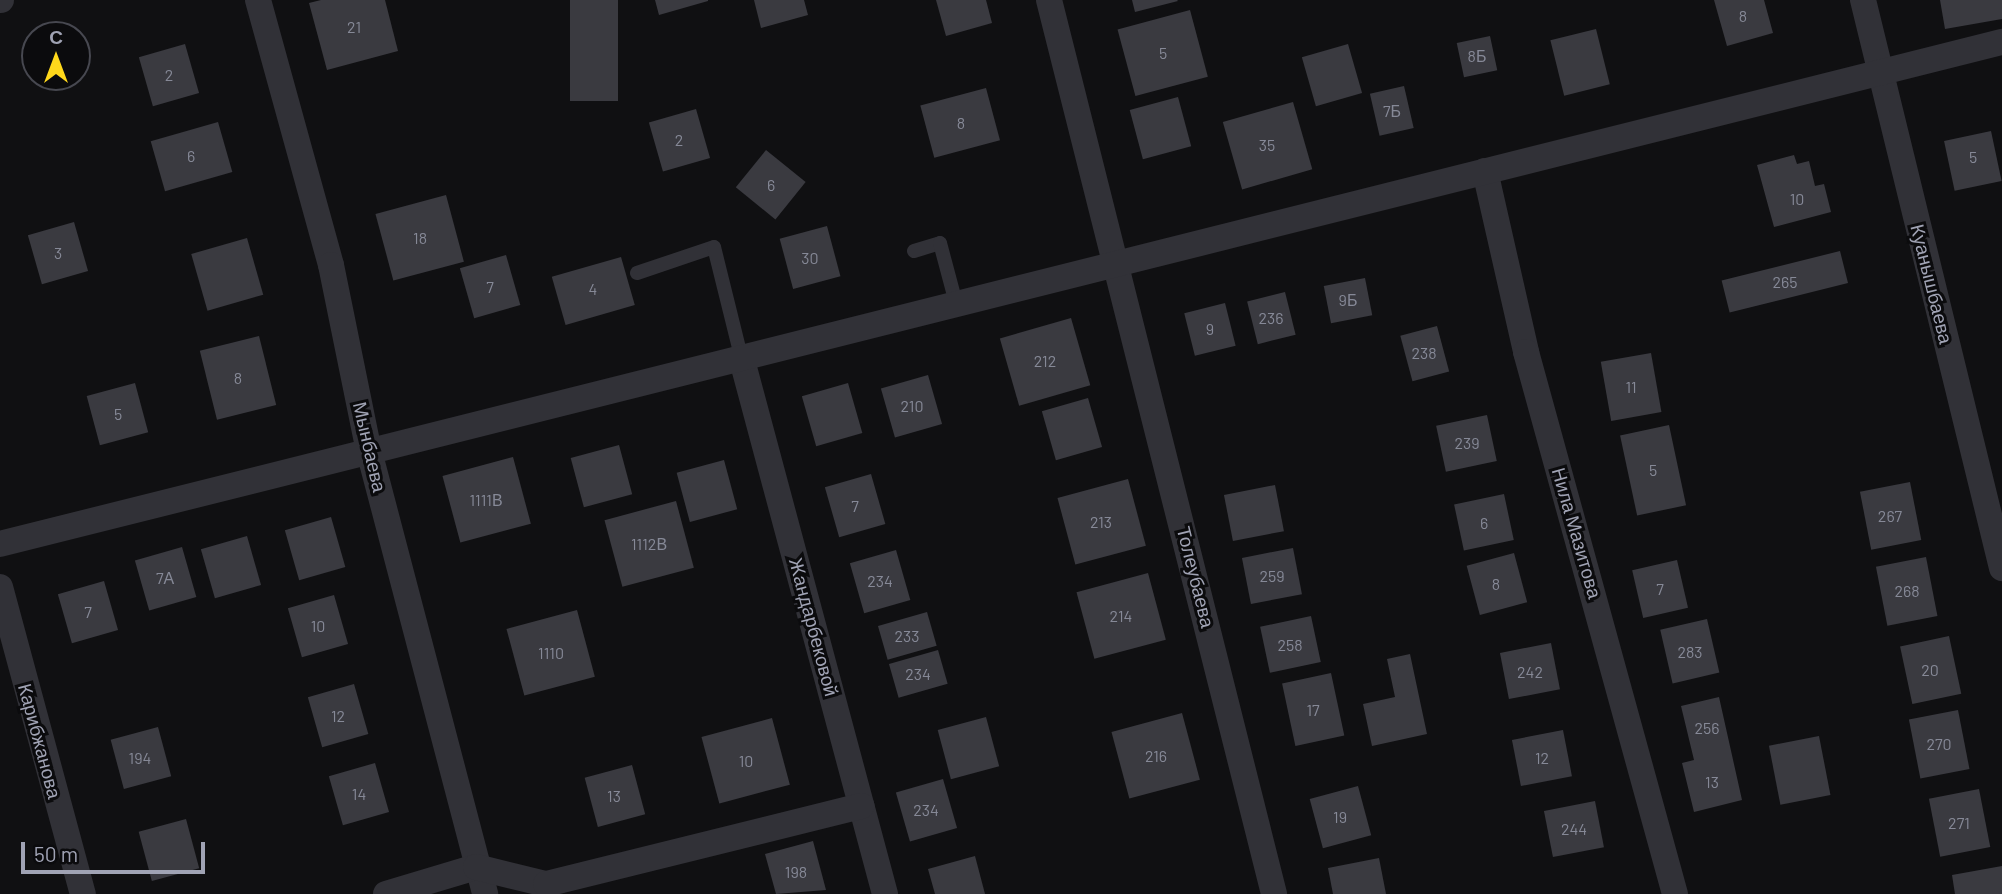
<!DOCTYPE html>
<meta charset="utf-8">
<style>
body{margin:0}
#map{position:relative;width:2002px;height:894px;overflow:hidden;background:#101012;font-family:Barlow,sans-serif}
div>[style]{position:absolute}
.building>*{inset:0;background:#3a3a40;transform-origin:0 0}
.lane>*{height:14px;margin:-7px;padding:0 7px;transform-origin:7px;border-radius:7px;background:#313137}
.street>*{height:26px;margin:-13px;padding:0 13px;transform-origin:13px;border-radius:13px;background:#313137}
span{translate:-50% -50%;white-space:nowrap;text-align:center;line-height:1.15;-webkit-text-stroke:6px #0b0b0d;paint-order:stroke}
.number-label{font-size:16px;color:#868997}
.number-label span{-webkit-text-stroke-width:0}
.street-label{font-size:19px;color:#a0a3b4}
.north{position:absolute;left:21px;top:21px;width:70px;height:70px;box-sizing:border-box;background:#0b0b0d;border:2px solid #474850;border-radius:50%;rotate:0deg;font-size:19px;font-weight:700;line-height:28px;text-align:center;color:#a0a3b4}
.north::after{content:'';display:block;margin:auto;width:24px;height:32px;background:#ffd81b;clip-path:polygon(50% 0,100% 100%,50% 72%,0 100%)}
.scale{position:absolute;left:21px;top:842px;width:184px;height:32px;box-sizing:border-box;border:4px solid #a0a3b4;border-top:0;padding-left:9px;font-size:21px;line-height:24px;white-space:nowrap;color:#a0a3b4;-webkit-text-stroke:5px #0b0b0d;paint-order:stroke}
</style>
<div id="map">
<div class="building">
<div style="clip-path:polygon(321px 0,385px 0,398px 51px,327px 70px,309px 3px)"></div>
<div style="left:570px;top:0;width:48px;height:101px"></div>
<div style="clip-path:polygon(655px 0,708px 0,708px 1px,659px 15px)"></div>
<div style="clip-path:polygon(754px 0,804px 0,808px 15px,761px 28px)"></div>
<div style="clip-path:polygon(936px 0,986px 0,992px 23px,946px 36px)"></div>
<div style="clip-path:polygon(1132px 0,1177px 0,1178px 1px,1135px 12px)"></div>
<div style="clip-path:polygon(1714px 0,1764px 0,1773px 33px,1727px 46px)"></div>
<div style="clip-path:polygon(1940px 0,2002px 0,2002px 19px,1945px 29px)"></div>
<div style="left:1190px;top:10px;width:69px;height:75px;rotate:75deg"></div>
<div style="left:1596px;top:29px;width:57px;height:47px;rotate:76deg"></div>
<div style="left:1490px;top:36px;width:35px;height:34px;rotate:78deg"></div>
<div style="left:185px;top:44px;width:51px;height:48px;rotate:74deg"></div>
<div style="left:1348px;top:44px;width:51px;height:48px;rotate:74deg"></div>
<div style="left:1404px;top:86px;width:43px;height:35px;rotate:77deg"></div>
<div style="left:986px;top:88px;width:54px;height:68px;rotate:75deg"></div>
<div style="left:1178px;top:97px;width:51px;height:50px;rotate:75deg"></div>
<div style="left:1293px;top:102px;width:70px;height:73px;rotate:74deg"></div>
<div style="left:696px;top:109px;width:51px;height:49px;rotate:74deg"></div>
<div style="left:218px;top:122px;width:52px;height:70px;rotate:74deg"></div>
<div style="left:1991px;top:131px;width:51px;height:48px;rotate:78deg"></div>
<div style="left:766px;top:150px;width:51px;height:48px;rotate:39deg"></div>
<div style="clip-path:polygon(1794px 155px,1797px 164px,1809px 161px,1815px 186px,1824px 184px,1831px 212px,1774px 227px,1757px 165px)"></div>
<div style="left:446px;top:195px;width:69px;height:73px;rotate:75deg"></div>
<div style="left:74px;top:222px;width:51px;height:48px;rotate:74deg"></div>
<div style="left:827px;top:226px;width:52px;height:49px;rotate:75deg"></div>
<div style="left:247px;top:238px;width:59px;height:58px;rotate:74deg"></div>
<div style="left:1840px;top:251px;width:33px;height:122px;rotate:76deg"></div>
<div style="left:506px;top:255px;width:52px;height:48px;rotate:74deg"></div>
<div style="left:621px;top:257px;width:50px;height:72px;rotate:74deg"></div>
<div style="left:1365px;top:278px;width:38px;height:42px;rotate:79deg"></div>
<div style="left:1285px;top:292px;width:44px;height:39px;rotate:76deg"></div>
<div style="left:1225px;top:303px;width:44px;height:42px;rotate:76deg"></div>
<div style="left:1071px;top:318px;width:70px;height:74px;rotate:74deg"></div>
<div style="left:1437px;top:326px;width:47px;height:38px;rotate:75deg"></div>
<div style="left:259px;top:336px;width:71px;height:61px;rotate:76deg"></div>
<div style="left:1651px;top:353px;width:60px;height:51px;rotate:80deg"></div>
<div style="left:928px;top:375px;width:51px;height:49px;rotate:74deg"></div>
<div style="left:135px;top:383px;width:51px;height:50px;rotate:75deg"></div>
<div style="left:848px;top:383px;width:52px;height:48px;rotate:74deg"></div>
<div style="left:1088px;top:398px;width:51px;height:48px;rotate:74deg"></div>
<div style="left:1487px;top:415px;width:47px;height:52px;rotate:78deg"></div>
<div style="left:1669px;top:425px;width:82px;height:50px;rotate:78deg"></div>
<div style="left:619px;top:445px;width:51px;height:50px;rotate:75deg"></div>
<div style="left:513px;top:457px;width:69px;height:73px;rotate:75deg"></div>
<div style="left:724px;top:460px;width:51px;height:49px;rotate:75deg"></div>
<div style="left:871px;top:474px;width:52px;height:48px;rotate:74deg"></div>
<div style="left:1128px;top:479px;width:69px;height:73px;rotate:75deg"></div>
<div style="left:1910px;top:482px;width:59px;height:51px;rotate:79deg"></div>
<div style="left:1275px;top:485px;width:47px;height:52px;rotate:79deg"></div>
<div style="left:1504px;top:494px;width:47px;height:51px;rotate:78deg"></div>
<div style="left:676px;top:501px;width:69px;height:74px;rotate:75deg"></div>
<div style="left:331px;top:517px;width:52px;height:48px;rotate:74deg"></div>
<div style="left:247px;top:536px;width:51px;height:48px;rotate:74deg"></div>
<div style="left:182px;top:547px;width:52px;height:49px;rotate:74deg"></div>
<div style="left:1293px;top:548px;width:47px;height:52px;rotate:79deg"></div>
<div style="left:896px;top:550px;width:52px;height:48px;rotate:74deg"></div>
<div style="left:1514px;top:553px;width:51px;height:49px;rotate:75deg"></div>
<div style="left:1926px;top:557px;width:60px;height:51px;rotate:79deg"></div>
<div style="left:1677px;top:560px;width:49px;height:46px;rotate:77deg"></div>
<div style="left:1148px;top:573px;width:69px;height:74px;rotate:75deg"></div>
<div style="left:104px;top:581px;width:51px;height:48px;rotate:74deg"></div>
<div style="left:334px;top:595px;width:51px;height:48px;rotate:74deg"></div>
<div style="left:577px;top:610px;width:69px;height:73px;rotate:75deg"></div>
<div style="left:927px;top:612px;width:35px;height:51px;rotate:74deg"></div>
<div style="left:1311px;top:616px;width:47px;height:52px;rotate:78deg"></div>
<div style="left:1707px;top:619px;width:55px;height:48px;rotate:77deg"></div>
<div style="left:1949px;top:636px;width:59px;height:50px;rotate:78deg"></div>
<div style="left:1551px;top:643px;width:47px;height:52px;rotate:79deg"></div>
<div style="left:938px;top:650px;width:35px;height:51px;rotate:74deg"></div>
<div style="clip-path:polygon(1410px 654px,1427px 734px,1372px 746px,1363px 704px,1395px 697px,1387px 659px)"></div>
<div style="left:1331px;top:673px;width:64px;height:50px;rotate:78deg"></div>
<div style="left:354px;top:684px;width:52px;height:48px;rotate:74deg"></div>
<div style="clip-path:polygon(1719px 697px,1742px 800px,1694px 812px,1682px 763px,1694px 760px,1681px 706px)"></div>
<div style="left:1958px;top:710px;width:60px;height:50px;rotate:79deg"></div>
<div style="left:1182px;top:713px;width:69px;height:73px;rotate:75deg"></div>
<div style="left:986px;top:717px;width:51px;height:50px;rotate:75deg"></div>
<div style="left:772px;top:718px;width:69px;height:73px;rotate:75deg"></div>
<div style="left:158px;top:727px;width:51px;height:49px;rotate:75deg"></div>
<div style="left:1563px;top:730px;width:47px;height:52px;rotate:79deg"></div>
<div style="left:1819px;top:736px;width:60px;height:51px;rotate:79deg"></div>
<div style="left:375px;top:763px;width:51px;height:48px;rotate:74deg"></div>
<div style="left:632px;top:765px;width:51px;height:49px;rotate:75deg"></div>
<div style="left:943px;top:779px;width:51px;height:49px;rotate:74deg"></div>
<div style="left:1358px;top:786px;width:51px;height:50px;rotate:75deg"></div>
<div style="left:1979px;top:789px;width:59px;height:51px;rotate:79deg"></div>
<div style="left:1595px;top:801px;width:47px;height:52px;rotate:79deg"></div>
<div style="left:186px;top:819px;width:51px;height:49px;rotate:75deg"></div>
<div style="clip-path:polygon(813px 841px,826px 890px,776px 894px,765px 854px)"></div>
<div style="clip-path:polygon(975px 856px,985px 894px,935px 894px,928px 869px)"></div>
<div style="clip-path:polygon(1379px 858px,1386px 894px,1333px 894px,1328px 868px)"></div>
<div style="clip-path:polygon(2002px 866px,2002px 894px,1955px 894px,1952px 875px)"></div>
</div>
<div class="lane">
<div style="left:914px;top:251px;width:27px;rotate:-17deg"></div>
<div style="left:940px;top:243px;width:66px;rotate:75.1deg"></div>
<div style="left:637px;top:273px;width:81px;rotate:-18.7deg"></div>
<div style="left:714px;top:247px;width:116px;rotate:76.1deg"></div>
</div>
<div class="street">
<div style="left:0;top:0;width:1px"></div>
<div style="left:258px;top:0;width:275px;rotate:74.6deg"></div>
<div style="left:331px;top:265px;width:190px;rotate:78.5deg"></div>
<div style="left:369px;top:451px;width:458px;rotate:75.3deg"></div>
<div style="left:1049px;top:0;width:922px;rotate:75.87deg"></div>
<div style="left:1863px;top:0;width:585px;rotate:76.25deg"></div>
<div style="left:1485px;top:171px;width:186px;rotate:77.2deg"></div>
<div style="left:1526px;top:352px;width:562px;rotate:74.63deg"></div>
<div style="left:742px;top:360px;width:553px;rotate:75.01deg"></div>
<div style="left:0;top:544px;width:2064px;rotate:-14.08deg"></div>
<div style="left:0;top:587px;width:318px;rotate:74.9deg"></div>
<div style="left:386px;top:894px;width:94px;rotate:-16.7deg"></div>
<div style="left:476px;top:867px;width:72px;rotate:13.7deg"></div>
<div style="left:546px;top:884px;width:325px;rotate:-13.9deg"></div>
</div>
<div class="number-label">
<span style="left:1743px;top:16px">8</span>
<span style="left:354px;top:27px">21</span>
<span style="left:1163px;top:53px">5</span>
<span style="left:1477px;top:56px">8Б</span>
<span style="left:169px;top:75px">2</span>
<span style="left:1392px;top:111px">7Б</span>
<span style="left:961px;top:123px">8</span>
<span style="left:679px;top:140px">2</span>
<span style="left:1267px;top:145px">35</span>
<span style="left:191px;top:156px">6</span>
<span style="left:1973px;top:157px">5</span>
<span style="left:771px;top:185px">6</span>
<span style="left:1797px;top:199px">10</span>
<span style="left:420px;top:238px">18</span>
<span style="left:58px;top:253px">3</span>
<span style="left:810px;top:258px">30</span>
<span style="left:1785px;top:282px">265</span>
<span style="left:490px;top:287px">7</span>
<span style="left:593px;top:289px">4</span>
<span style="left:1348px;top:300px">9Б</span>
<span style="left:1271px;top:318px">236</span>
<span style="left:1210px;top:329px">9</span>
<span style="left:1424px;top:353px">238</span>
<span style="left:1045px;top:361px">212</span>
<span style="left:238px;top:378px">8</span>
<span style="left:1631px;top:387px">11</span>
<span style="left:912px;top:406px">210</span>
<span style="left:118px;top:414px">5</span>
<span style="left:1467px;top:443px">239</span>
<span style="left:1653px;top:470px">5</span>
<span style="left:486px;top:500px">1111В</span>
<span style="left:855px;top:506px">7</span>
<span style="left:1890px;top:516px">267</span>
<span style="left:1101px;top:522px">213</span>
<span style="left:1484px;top:523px">6</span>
<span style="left:649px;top:544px">1112В</span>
<span style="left:1272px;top:576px">259</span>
<span style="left:165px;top:578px">7А</span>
<span style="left:880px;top:581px">234</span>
<span style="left:1496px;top:584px">8</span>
<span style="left:1660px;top:589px">7</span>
<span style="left:1907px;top:591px">268</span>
<span style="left:88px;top:612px">7</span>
<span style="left:1121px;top:616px">214</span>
<span style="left:318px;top:626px">10</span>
<span style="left:907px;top:636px">233</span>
<span style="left:1290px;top:645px">258</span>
<span style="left:1690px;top:652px">283</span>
<span style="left:551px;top:653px">1110</span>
<span style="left:1930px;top:670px">20</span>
<span style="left:1530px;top:672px">242</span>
<span style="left:918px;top:674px">234</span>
<span style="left:1313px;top:710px">17</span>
<span style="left:338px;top:716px">12</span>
<span style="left:1707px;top:728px">256</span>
<span style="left:1939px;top:744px">270</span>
<span style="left:1156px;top:756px">216</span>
<span style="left:140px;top:758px">194</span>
<span style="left:1542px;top:758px">12</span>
<span style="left:746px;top:761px">10</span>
<span style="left:1712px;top:782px">13</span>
<span style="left:359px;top:794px">14</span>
<span style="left:614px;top:796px">13</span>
<span style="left:926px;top:810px">234</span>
<span style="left:1340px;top:817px">19</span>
<span style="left:1959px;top:823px">271</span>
<span style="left:1574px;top:829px">244</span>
<span style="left:796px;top:872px">198</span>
</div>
<div class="street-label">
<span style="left:1932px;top:284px;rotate:76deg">Куанышбаева</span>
<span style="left:370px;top:447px;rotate:77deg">Мынбаева</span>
<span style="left:1577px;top:533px;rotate:74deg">Нила Мазитова</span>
<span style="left:1196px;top:577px;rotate:76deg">Толеубаева</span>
<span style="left:814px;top:627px;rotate:75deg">Жандарбековой</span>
<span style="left:40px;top:741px;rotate:75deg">Карибжанова</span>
</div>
<div class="north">С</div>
<div class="scale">50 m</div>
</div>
